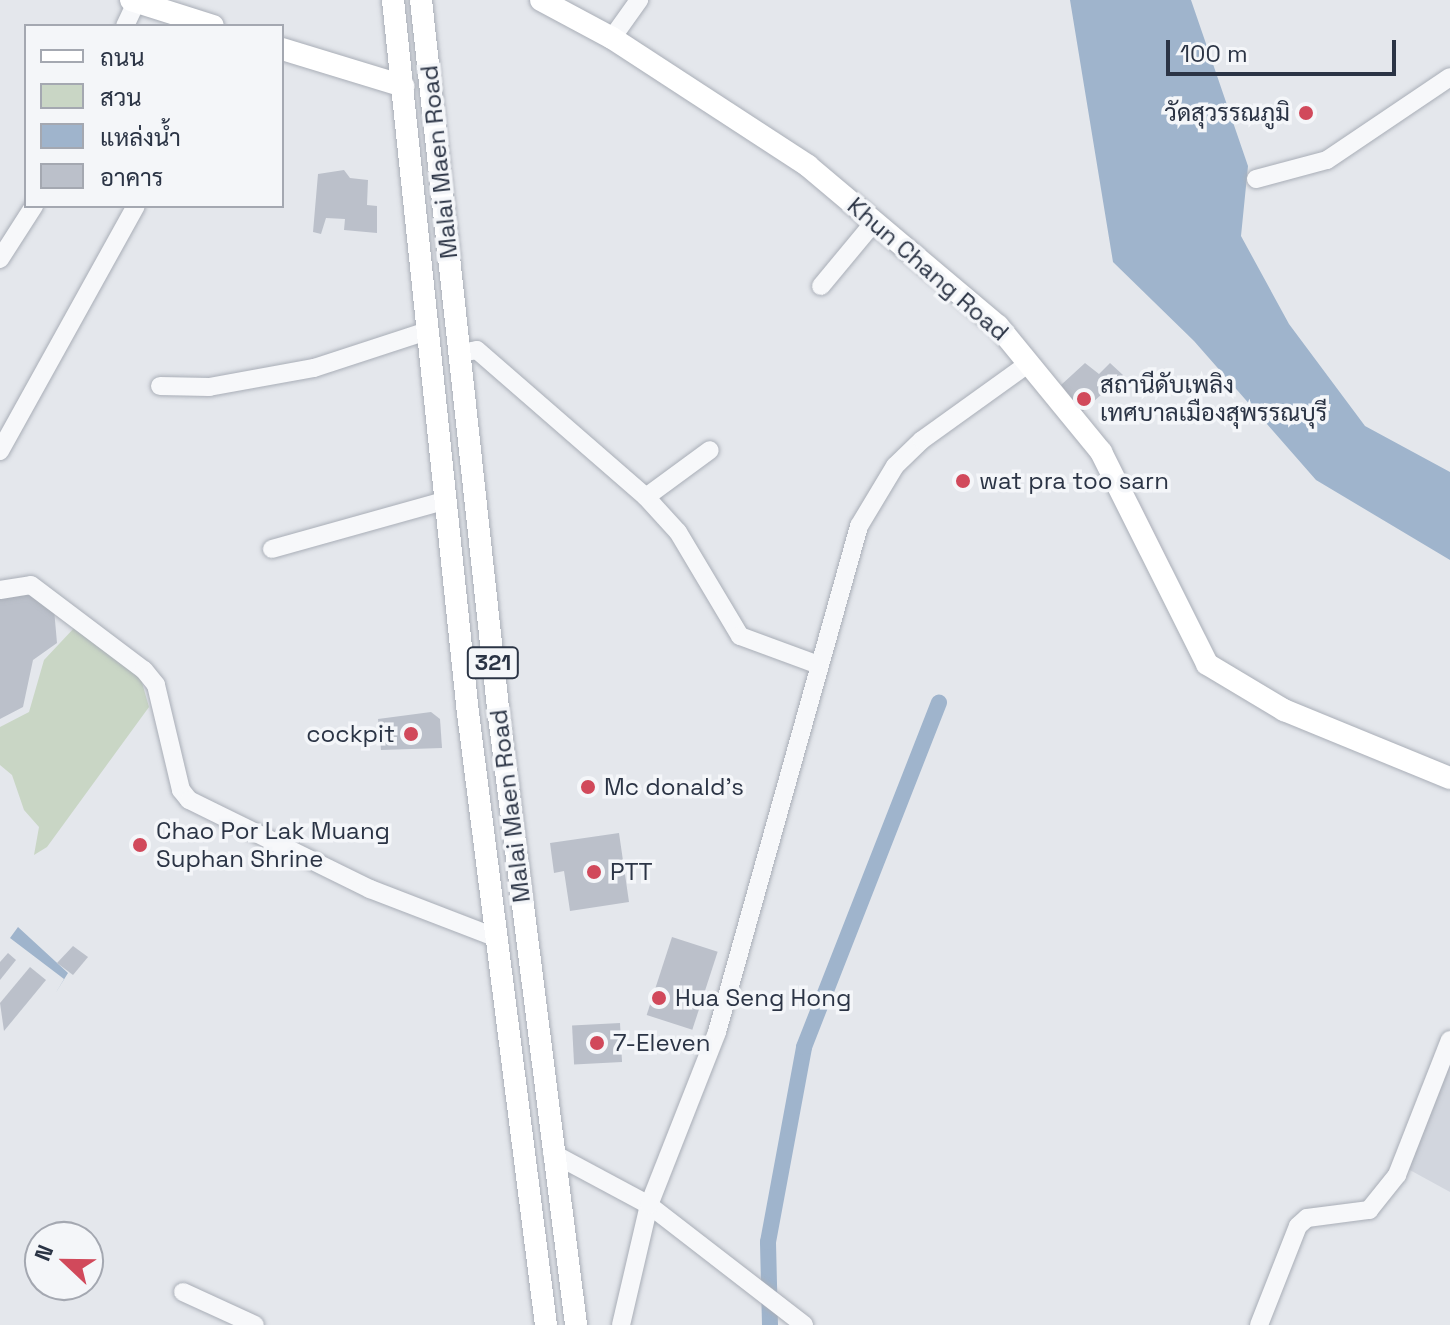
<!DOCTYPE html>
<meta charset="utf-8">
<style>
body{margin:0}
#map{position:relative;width:1450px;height:1325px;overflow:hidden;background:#e4e7ec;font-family:"Space Grotesk",Sarabun,sans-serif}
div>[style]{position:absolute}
.built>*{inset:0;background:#d2d6de}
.green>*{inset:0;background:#c9d6c5}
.water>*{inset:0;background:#9fb4cc}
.canal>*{height:16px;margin:-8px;padding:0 8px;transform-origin:8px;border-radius:8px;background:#9fb4cc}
.building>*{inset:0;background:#bbc0ca;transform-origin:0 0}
.roads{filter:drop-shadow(0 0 2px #a9aeb7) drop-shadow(0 0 2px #a9aeb7)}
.minor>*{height:18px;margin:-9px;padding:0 9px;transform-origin:9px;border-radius:9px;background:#f7f8fa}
.major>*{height:22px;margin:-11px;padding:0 11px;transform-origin:11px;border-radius:11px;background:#fff}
.dots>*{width:22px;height:22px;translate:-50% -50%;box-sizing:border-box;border:4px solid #f4f6f9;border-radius:50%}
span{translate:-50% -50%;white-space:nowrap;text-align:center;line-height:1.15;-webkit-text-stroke:7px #f4f6f9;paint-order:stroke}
.shield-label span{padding:2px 6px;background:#f4f6f9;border:2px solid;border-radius:6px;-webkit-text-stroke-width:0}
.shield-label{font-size:22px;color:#2b3445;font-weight:700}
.poi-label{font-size:24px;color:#2b3445}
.right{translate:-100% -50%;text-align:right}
.left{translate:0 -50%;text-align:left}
.street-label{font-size:24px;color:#2b3445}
.legend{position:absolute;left:24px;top:24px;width:260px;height:184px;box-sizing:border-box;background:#f4f6f9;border:2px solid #a4a8b1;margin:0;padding:10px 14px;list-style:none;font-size:24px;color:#2b3445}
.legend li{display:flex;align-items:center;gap:16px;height:40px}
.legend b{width:40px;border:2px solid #a4a8b1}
.north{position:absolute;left:24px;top:1221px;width:80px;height:80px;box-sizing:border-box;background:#f4f6f9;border:2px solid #a4a8b1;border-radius:50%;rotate:292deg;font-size:22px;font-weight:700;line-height:32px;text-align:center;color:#2b3445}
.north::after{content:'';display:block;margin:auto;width:28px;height:36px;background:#d1495b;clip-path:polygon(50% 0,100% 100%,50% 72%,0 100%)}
.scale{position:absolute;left:1166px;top:40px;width:230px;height:36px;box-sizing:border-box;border:4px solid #2b3445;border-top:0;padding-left:10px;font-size:24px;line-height:28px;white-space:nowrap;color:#2b3445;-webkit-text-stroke:6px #f4f6f9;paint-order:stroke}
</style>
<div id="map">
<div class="built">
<div style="clip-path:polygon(1450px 1062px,1450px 1192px,1408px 1169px)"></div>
</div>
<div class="green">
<div style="clip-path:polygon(75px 627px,141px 679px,149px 707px,47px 847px,34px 855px,39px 827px,24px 810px,12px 775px,0 765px,0 727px,29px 712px,44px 660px)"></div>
</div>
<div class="water">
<div style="clip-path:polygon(1070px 0,1191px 0,1248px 166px,1241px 236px,1289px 324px,1365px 426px,1450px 472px,1450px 560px,1316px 480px,1194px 341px,1113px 262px)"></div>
<div style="clip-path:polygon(18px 927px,68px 973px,55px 994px,64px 979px,10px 938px)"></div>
</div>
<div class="canal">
<div style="left:770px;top:1325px;width:83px;rotate:-91.4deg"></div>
<div style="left:768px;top:1242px;width:198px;rotate:-79.5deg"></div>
<div style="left:804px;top:1047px;width:370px;rotate:-68.6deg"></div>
</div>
<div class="building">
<div style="clip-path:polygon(344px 170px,350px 178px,368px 180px,367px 205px,377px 206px,377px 233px,344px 230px,345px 219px,326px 218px,321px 234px,313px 232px,318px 174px)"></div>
<div style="clip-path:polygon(1085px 363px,1099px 374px,1110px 363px,1123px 375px,1082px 412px,1061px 385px)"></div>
<div style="clip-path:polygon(28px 592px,54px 609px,57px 643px,33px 660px,23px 707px,0 719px,0 594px)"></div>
<div style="clip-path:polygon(431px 712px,440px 719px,442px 748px,381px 750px,378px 719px)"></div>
<div style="clip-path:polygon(619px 833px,629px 902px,570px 911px,564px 871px,554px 873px,550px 843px)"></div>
<div style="left:672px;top:937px;width:48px;height:82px;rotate:18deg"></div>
<div style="clip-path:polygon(73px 946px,88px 957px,73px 975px,57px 963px)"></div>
<div style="clip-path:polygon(8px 953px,16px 960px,0 980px,0 962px)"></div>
<div style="clip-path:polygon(30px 967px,46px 980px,4px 1031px,0 1003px)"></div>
<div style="left:620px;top:1023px;width:39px;height:48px;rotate:87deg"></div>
</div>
<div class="roads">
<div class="minor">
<div style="left:125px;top:26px;width:26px;rotate:-65deg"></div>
<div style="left:612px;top:38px;width:47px;rotate:-54.6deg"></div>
<div style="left:1256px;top:179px;width:73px;rotate:-15deg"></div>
<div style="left:1327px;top:160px;width:148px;rotate:-34deg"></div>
<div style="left:0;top:259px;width:63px;rotate:-57.3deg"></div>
<div style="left:821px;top:286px;width:85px;rotate:-50.3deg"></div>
<div style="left:460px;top:353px;width:17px;rotate:-10deg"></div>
<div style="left:477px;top:350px;width:224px;rotate:41deg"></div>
<div style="left:646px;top:497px;width:47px;rotate:47.6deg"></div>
<div style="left:678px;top:532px;width:121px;rotate:59.2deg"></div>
<div style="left:740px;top:636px;width:81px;rotate:20.2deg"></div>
<div style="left:160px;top:386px;width:49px;rotate:1.2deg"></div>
<div style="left:209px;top:387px;width:107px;rotate:-10.3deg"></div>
<div style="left:314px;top:368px;width:119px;rotate:-18.1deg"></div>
<div style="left:0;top:451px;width:280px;rotate:-61deg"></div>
<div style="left:646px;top:497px;width:79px;rotate:-36.3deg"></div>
<div style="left:272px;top:549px;width:179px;rotate:-15.6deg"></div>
<div style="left:0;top:590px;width:31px;rotate:-9deg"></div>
<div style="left:31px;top:585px;width:141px;rotate:37deg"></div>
<div style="left:144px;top:670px;width:19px;rotate:51deg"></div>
<div style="left:156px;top:685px;width:108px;rotate:76.6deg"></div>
<div style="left:181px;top:790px;width:13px;rotate:51deg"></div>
<div style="left:189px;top:800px;width:202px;rotate:26.2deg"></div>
<div style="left:370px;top:889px;width:136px;rotate:21.1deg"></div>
<div style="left:552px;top:1153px;width:110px;rotate:28.2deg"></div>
<div style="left:649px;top:1205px;width:196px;rotate:37.7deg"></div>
<div style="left:183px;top:1292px;width:79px;rotate:24.6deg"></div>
<div style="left:621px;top:1325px;width:123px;rotate:-76.9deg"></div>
<div style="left:649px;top:1205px;width:186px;rotate:-68.5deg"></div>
<div style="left:717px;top:1032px;width:526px;rotate:-74.32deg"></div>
<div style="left:859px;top:526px;width:70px;rotate:-59deg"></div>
<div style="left:895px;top:466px;width:37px;rotate:-44deg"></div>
<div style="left:922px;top:440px;width:132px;rotate:-35.7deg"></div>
<div style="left:1259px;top:1325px;width:106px;rotate:-68.5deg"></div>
<div style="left:1298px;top:1226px;width:12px;rotate:-42deg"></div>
<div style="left:1307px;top:1218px;width:63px;rotate:-7.4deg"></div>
<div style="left:1369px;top:1210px;width:45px;rotate:-51.3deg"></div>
<div style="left:1397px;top:1175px;width:145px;rotate:-68.6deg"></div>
</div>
<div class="major">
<div style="left:131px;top:0;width:86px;rotate:17.6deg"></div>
<div style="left:393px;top:0;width:717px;rotate:84deg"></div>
<div style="left:468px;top:713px;width:617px;rotate:82.74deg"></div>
<div style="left:421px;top:0;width:712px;rotate:83.79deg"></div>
<div style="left:498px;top:708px;width:622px;rotate:82.79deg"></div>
<div style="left:541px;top:0;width:81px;rotate:28.2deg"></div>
<div style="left:612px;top:38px;width:234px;rotate:33.1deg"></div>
<div style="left:808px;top:166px;width:248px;rotate:40.1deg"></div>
<div style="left:998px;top:326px;width:163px;rotate:50.7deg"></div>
<div style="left:1101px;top:452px;width:237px;rotate:63.4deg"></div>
<div style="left:1207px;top:664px;width:90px;rotate:30.9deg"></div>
<div style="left:1284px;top:710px;width:179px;rotate:22.3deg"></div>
<div style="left:282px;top:49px;width:127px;rotate:17deg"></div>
</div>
</div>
<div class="dots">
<div style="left:1306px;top:113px;background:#d1495b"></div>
<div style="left:1084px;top:399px;background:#d1495b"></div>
<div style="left:963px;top:481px;background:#d1495b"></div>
<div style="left:411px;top:734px;background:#d1495b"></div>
<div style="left:588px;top:787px;background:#d1495b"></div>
<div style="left:140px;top:845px;background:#d1495b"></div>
<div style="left:594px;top:872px;background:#d1495b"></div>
<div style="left:659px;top:998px;background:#d1495b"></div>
<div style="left:597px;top:1043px;background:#d1495b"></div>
</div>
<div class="shield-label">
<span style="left:493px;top:663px">321</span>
</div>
<div class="poi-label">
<span class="right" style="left:1290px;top:113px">วัดสุวรรณภูมิ</span>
<span class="left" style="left:1100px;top:399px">สถานีดับเพลิง<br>เทศบาลเมืองสุพรรณบุรี</span>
<span class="left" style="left:979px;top:481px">wat pra too sarn</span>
<span class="right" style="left:395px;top:734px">cockpit</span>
<span class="left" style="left:604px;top:787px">Mc donald's</span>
<span class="left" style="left:156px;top:845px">Chao Por Lak Muang<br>Suphan Shrine</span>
<span class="left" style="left:610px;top:872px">PTT</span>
<span class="left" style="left:675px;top:998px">Hua Seng Hong</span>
<span class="left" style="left:613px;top:1043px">7-Eleven</span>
</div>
<div class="street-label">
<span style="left:439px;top:162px;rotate:-96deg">Malai Maen Road</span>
<span style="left:928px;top:269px;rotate:41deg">Khun Chang Road</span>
<span style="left:510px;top:806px;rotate:-97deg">Malai Maen Road</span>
</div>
<ul class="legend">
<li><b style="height:10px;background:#fff"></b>ถนน</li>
<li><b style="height:22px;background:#c9d6c5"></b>สวน</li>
<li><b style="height:22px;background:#9fb4cc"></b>แหล่งน้ำ</li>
<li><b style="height:22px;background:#bbc0ca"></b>อาคาร</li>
</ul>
<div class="north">N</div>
<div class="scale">100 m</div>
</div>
